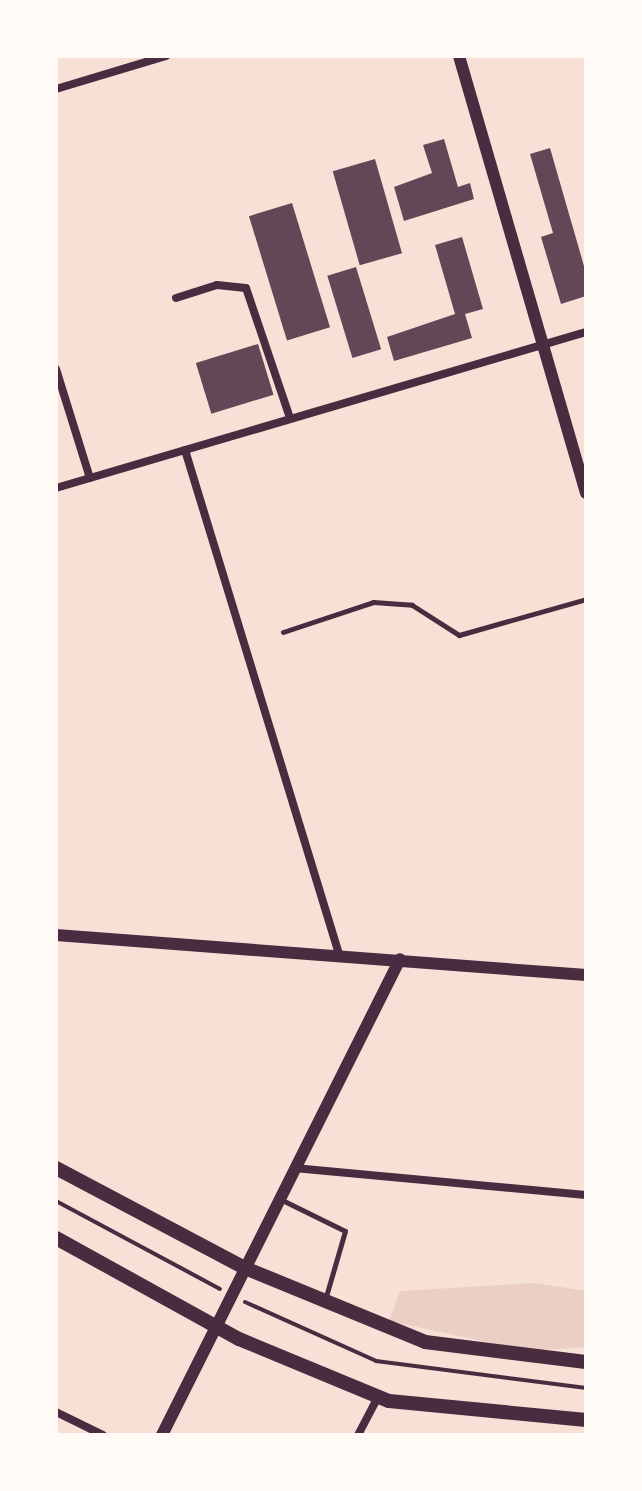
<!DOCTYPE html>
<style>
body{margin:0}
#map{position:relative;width:642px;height:1491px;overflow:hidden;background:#f7e1d7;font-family:"Varela Round",sans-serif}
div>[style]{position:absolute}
.green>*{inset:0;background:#ebcfc5}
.building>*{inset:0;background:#644757;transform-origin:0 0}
.path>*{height:4px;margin:-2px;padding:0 2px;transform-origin:2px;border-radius:2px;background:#4a2c40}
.service>*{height:5px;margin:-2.5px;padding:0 2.5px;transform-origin:2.5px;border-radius:2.5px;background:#4a2c40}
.minor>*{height:8px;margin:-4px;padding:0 4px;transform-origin:4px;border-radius:4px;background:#4a2c40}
.tertiary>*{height:12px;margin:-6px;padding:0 6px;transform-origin:6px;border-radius:6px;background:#4a2c40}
.primary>*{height:14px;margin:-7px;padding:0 7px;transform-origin:7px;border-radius:7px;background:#4a2c40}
span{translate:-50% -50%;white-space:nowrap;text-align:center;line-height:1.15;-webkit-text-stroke:8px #fffaf5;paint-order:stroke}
.frame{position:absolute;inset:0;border:58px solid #fffaf5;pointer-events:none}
</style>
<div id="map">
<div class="green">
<div style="clip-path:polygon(535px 1283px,586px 1291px,586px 1347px,528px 1351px,389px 1321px,400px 1291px)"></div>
</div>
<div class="building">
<div style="clip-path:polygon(444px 139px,458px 187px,470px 183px,474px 199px,404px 221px,394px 187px,432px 173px,423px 145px)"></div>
<div style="clip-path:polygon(550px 148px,586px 273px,586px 296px,561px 304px,541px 237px,553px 233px,530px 154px)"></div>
<div style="left:375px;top:159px;width:98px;height:44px;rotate:74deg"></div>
<div style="left:292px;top:203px;width:130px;height:45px;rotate:73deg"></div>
<div style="clip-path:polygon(462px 237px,483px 309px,465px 314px,472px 338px,394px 361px,387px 337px,455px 314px,435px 245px)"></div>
<div style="left:356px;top:267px;width:86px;height:30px;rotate:73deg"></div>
<div style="left:258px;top:344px;width:53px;height:65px;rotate:73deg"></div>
</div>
<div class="path">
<div style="left:56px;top:1201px;width:186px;rotate:28.2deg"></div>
<div style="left:245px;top:1302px;width:144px;rotate:24.2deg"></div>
<div style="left:376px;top:1361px;width:212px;rotate:7.3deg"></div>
</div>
<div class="service">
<div style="left:283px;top:632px;width:95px;rotate:-18.4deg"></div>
<div style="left:373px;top:602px;width:39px;rotate:4deg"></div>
<div style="left:412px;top:605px;width:56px;rotate:32.6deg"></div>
<div style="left:459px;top:635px;width:132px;rotate:-15.8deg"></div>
<div style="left:280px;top:1199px;width:72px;rotate:26.2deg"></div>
<div style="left:345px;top:1231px;width:72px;rotate:106.2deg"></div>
</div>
<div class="minor">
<div style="left:56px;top:89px;width:115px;rotate:-16.7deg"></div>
<div style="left:176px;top:298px;width:43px;rotate:-17.6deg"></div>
<div style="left:217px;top:285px;width:29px;rotate:6deg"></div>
<div style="left:246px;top:288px;width:137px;rotate:71.3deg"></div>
<div style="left:56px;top:369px;width:114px;rotate:72.7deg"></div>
<div style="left:185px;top:450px;width:527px;rotate:73.01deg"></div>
<div style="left:56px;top:488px;width:552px;rotate:-16.4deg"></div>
<div style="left:294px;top:1168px;width:293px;rotate:5.3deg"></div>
<div style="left:56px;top:1412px;width:52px;rotate:26.1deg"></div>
<div style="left:358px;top:1435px;width:43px;rotate:-62.2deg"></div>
</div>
<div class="tertiary">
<div style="left:459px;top:56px;width:455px;rotate:73.8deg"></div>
<div style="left:56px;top:935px;width:532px;rotate:4.32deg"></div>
<div style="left:162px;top:1435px;width:532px;rotate:-63.43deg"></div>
</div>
<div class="primary">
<div style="left:56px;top:1168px;width:214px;rotate:27.9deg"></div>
<div style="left:245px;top:1268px;width:195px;rotate:22.3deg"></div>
<div style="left:425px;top:1342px;width:162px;rotate:7.1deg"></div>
<div style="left:56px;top:1238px;width:209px;rotate:28.9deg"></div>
<div style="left:239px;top:1339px;width:162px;rotate:22.5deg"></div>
<div style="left:389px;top:1401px;width:198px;rotate:5.5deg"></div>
</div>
<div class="frame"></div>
</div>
